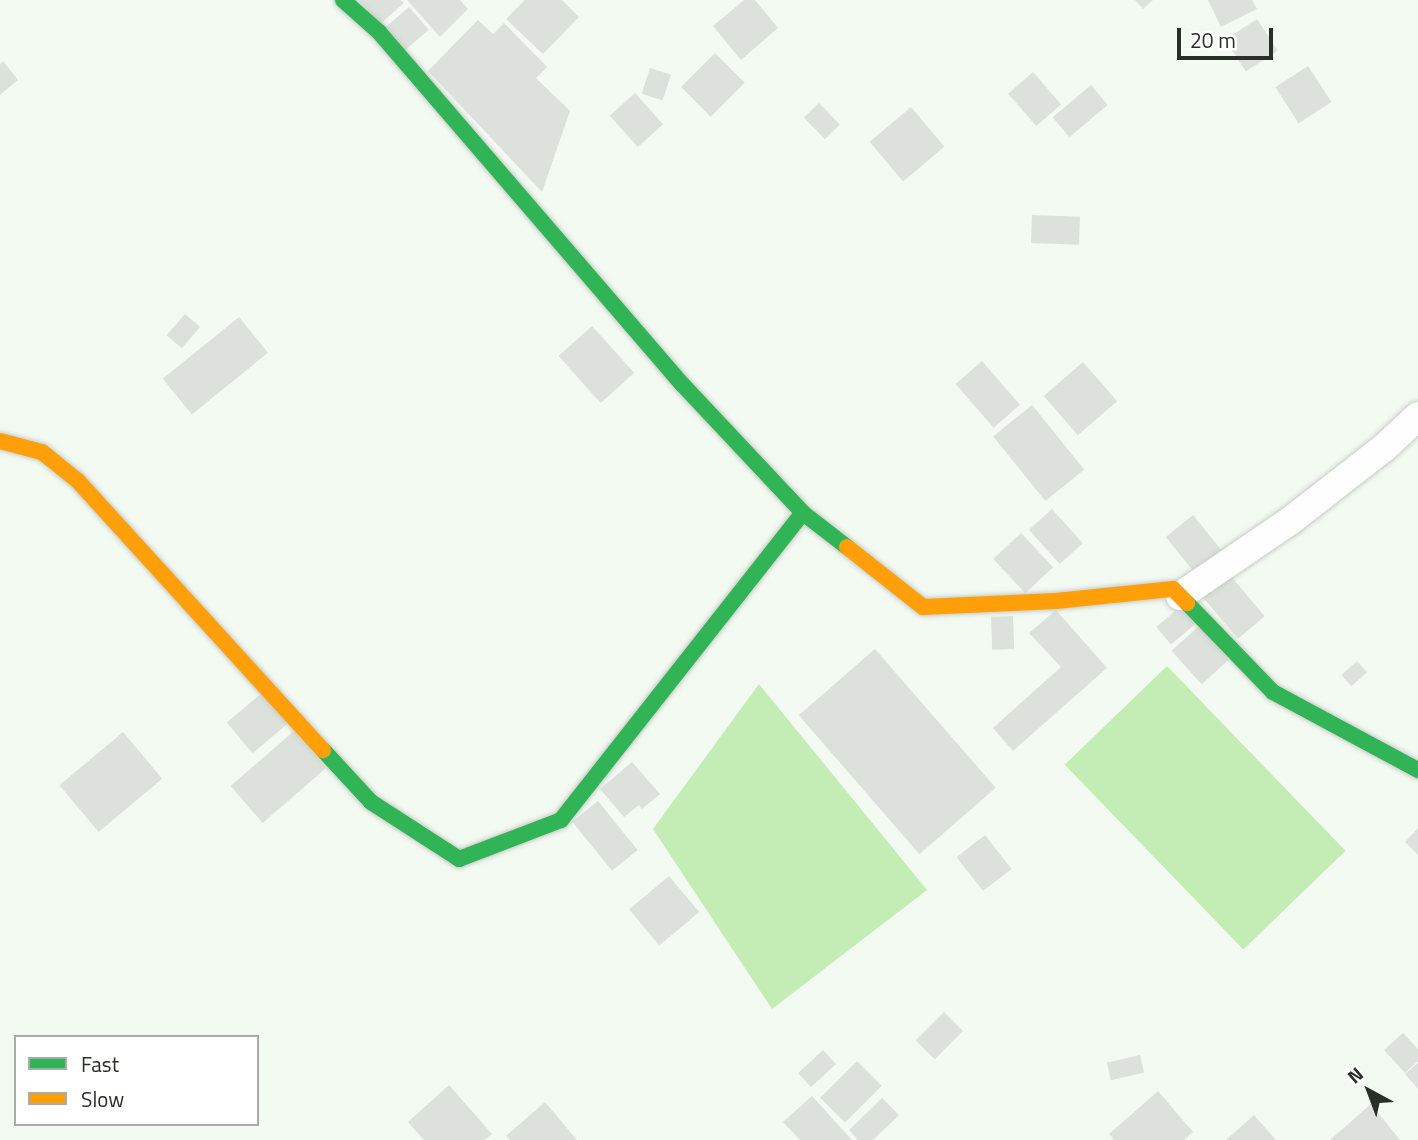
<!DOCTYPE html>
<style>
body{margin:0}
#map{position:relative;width:1418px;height:1140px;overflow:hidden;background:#f3faf2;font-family:"Titillium Web",sans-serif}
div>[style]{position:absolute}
.water>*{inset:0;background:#c3edb5;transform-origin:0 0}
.building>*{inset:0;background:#dce2db;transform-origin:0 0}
.roads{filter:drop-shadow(0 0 2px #c8cdc7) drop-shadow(0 0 2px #c8cdc7)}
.street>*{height:28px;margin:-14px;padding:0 14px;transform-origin:14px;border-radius:14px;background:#fdfefd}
.fast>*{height:16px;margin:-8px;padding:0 8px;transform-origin:8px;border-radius:8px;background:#30b455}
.slow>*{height:16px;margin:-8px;padding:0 8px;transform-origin:8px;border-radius:8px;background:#ff9f0a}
span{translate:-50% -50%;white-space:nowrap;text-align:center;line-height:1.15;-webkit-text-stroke:5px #fff;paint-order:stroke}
.legend{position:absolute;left:14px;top:1035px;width:245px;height:91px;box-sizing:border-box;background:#fff;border:2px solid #aaaba9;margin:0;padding:9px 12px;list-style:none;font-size:21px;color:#2a2e29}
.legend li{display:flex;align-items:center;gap:14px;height:35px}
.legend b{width:35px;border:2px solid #aaaba9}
.north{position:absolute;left:1334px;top:1056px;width:70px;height:70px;-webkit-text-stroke:5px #fff;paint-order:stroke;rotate:319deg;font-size:19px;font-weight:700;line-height:28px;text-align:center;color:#2a2e29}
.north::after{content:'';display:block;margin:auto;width:24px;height:32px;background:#2a2e29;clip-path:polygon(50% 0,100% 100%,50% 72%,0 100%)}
.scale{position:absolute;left:1177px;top:28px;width:96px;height:32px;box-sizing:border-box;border:4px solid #2a2e29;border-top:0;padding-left:9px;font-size:21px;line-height:24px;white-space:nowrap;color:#2a2e29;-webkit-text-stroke:5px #fff;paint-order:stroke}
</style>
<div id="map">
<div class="water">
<div style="left:1167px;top:666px;width:257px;height:142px;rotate:46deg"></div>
<div style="clip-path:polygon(759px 684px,927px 890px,772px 1009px,653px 829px)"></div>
</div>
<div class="building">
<div style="clip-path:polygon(358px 0,400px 0,404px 3px,380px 24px)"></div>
<div style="clip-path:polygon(407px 0,460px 0,468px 9px,440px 37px)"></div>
<div style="clip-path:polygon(525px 0,562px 0,579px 17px,543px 54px,506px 19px)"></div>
<div style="clip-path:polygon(744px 0,755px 0,778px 28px,741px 60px,713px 26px)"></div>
<div style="clip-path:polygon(1135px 0,1153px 0,1143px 9px)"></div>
<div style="clip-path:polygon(1208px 0,1252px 0,1257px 9px,1221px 27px)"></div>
<div style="left:409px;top:7px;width:30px;height:31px;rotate:49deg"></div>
<div style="left:1257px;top:19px;width:38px;height:38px;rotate:57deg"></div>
<div style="clip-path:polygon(478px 20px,493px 34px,504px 23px,547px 67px,536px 78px,570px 111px,542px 192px,428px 71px)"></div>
<div style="left:715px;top:53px;width:42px;height:48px;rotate:45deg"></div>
<div style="clip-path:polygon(3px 61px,18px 80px,0 95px,0 64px)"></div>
<div style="left:1308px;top:66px;width:43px;height:39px;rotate:57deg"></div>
<div style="left:650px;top:68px;width:22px;height:27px;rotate:18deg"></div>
<div style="left:1033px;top:72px;width:43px;height:33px;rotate:49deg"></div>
<div style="left:1091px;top:85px;width:26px;height:50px;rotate:50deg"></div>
<div style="left:635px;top:93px;width:42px;height:34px;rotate:48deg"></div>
<div style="left:819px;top:103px;width:30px;height:21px;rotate:46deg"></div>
<div style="left:911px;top:107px;width:52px;height:54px;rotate:50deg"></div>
<div style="left:1032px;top:215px;width:48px;height:28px;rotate:2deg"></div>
<div style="left:185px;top:314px;width:20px;height:28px;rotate:41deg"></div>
<div style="left:239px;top:317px;width:46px;height:98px;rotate:51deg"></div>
<div style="left:592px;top:326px;width:63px;height:45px;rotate:48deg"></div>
<div style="left:982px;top:361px;width:58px;height:35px;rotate:49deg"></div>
<div style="left:1083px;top:362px;width:52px;height:52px;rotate:49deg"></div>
<div style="left:1032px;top:405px;width:83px;height:50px;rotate:51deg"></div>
<div style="left:1052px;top:509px;width:46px;height:31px;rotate:48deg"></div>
<div style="left:1193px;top:515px;width:45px;height:35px;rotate:51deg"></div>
<div style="left:1021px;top:533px;width:47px;height:38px;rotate:47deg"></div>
<div style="left:1230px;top:575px;width:54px;height:35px;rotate:50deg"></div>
<div style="left:1180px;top:607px;width:23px;height:31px;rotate:50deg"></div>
<div style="clip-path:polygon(1056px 610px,1107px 668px,1013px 751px,993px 728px,1061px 667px,1029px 633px)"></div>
<div style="left:1013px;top:616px;width:33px;height:22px;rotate:88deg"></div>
<div style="left:1199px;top:626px;width:45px;height:37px;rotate:48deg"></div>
<div style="left:875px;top:649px;width:184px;height:101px;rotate:49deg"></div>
<div style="left:1357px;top:661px;width:15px;height:21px;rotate:48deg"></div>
<div style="left:262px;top:693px;width:40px;height:46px;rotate:50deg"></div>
<div style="left:294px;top:731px;width:49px;height:84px;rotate:49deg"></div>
<div style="left:123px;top:732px;width:61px;height:83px;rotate:50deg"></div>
<div style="clip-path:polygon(632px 762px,660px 794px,642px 809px,639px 805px,624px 817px,600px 789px)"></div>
<div style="left:598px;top:801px;width:63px;height:33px;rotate:51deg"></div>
<div style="clip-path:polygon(1418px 828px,1418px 855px,1405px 842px)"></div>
<div style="left:985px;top:835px;width:43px;height:36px;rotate:52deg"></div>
<div style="left:669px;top:876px;width:47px;height:52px;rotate:50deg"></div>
<div style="left:944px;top:1012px;width:27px;height:40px;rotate:45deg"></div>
<div style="clip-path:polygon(1403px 1033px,1418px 1049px,1418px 1061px,1405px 1073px,1384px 1050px)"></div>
<div style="left:823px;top:1050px;width:19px;height:34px;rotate:47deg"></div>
<div style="left:1140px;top:1055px;width:18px;height:34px;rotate:77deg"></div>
<div style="left:857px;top:1061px;width:35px;height:52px;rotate:45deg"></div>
<div style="clip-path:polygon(1418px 1063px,1418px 1089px,1405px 1074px)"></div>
<div style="clip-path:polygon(449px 1085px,492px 1134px,485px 1140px,424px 1140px,408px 1122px)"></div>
<div style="clip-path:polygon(1158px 1091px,1193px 1132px,1184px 1140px,1114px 1140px,1109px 1134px)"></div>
<div style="clip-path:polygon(812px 1096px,852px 1140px,800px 1140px,783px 1122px)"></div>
<div style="clip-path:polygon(882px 1098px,899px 1115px,873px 1140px,858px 1140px,849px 1130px)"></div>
<div style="clip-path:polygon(545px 1102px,577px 1140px,510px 1140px,506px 1136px)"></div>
<div style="clip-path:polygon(1371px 1104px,1400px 1140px,1330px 1140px)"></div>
<div style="clip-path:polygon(1254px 1115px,1276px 1140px,1226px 1140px)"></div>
</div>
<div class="roads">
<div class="street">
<div style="left:1180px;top:596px;width:133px;rotate:-34.3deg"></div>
<div style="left:1290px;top:521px;width:120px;rotate:-37.9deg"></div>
<div style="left:1385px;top:447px;width:45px;rotate:-43.2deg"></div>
</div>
<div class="fast">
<div style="left:343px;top:0;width:48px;rotate:41.6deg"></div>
<div style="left:379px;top:32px;width:464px;rotate:49.3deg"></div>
<div style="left:682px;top:384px;width:177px;rotate:46.8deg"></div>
<div style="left:803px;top:513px;width:56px;rotate:37.7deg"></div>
<div style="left:1187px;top:603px;width:124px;rotate:46deg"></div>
<div style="left:1273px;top:692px;width:165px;rotate:28.3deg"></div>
<div style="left:323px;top:750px;width:71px;rotate:47.3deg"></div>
<div style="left:371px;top:802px;width:105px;rotate:32.9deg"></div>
<div style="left:459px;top:859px;width:109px;rotate:-20.9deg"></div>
<div style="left:561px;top:820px;width:391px;rotate:-51.8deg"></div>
</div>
<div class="slow">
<div style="left:0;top:441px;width:43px;rotate:14.7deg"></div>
<div style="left:42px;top:452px;width:46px;rotate:38.9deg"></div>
<div style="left:78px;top:481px;width:364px;rotate:47.7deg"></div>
<div style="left:847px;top:547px;width:97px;rotate:38.3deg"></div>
<div style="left:923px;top:607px;width:133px;rotate:-2.6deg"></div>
<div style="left:1056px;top:601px;width:118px;rotate:-5.9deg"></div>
<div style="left:1173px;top:589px;width:20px;rotate:45deg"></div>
</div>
</div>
<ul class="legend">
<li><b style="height:9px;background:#30b455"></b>Fast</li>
<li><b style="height:9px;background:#ff9f0a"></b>Slow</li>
</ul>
<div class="north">N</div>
<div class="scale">20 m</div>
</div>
